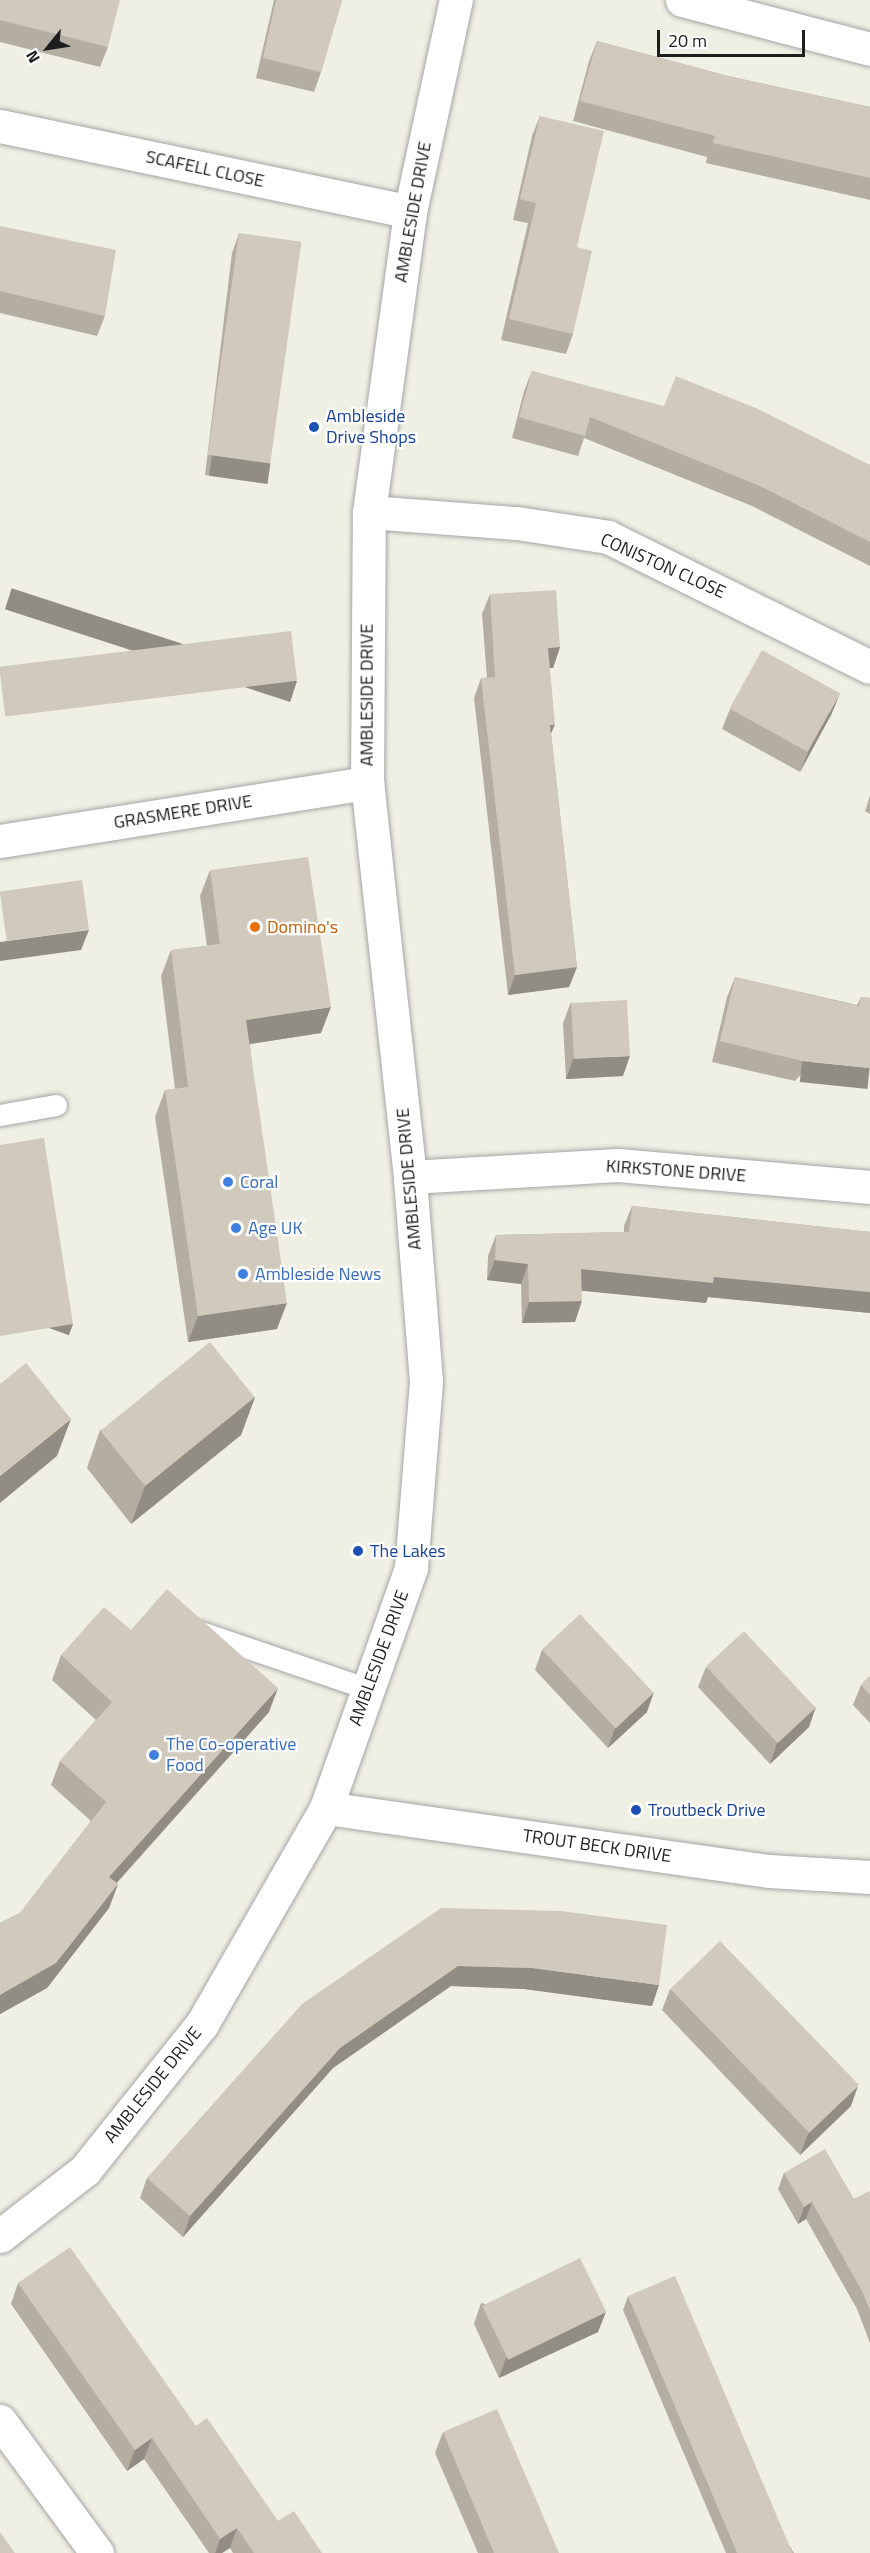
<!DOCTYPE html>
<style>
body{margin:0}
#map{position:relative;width:870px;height:2553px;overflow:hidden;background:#f0efe4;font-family:"Titillium Web",sans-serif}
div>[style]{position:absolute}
.roads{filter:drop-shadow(0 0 2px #a5a5a5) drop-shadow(0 0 2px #a5a5a5)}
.lane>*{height:21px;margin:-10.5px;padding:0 10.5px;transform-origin:10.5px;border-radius:10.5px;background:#fff}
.street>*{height:33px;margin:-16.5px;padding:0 16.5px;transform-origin:16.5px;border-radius:16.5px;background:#fff}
.wall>*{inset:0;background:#b4aea2}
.shaded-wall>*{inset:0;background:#928d84;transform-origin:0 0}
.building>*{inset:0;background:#d1cabc;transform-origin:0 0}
.dots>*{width:16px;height:16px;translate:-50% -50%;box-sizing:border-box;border:3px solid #fff;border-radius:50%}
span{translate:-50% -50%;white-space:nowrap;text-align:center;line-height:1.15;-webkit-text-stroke:4.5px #fff;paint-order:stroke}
.street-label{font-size:18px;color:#1e1e1e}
.transit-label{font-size:18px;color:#164399}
.left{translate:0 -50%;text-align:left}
.food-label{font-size:18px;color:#c56008}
.shop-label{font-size:18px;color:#366cbe}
.north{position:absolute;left:18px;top:18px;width:60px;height:60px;-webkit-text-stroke:4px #fff;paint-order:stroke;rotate:240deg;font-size:16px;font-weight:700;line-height:24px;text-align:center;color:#1e1e1e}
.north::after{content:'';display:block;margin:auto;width:21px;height:27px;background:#1e1e1e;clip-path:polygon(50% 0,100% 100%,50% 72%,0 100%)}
.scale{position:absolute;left:657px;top:30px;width:148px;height:27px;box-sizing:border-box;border:3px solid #1e1e1e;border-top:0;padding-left:8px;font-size:18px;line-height:21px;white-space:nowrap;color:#1e1e1e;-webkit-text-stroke:4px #fff;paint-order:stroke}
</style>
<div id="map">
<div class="roads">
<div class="lane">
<div style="left:0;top:1115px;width:57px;rotate:-10.1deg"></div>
<div style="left:198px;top:1631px;width:180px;rotate:18.8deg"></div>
</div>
<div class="street">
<div style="left:682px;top:0;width:194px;rotate:14.6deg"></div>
<div style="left:0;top:126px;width:419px;rotate:11.8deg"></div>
<div style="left:369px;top:512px;width:148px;rotate:4.3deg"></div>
<div style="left:517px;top:523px;width:92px;rotate:8.7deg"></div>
<div style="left:608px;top:537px;width:292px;rotate:26.4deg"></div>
<div style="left:0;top:841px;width:372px;rotate:-9deg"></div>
<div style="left:410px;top:1177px;width:208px;rotate:-3.3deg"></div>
<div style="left:618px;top:1165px;width:253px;rotate:5deg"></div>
<div style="left:326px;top:1808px;width:447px;rotate:8.1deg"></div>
<div style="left:769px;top:1871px;width:101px;rotate:3.4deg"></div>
<div style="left:0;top:2236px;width:108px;rotate:-37.8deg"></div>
<div style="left:85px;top:2170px;width:187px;rotate:-51.3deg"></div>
<div style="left:202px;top:2024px;width:249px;rotate:-60.1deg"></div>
<div style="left:326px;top:1808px;width:255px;rotate:-70.5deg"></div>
<div style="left:411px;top:1568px;width:187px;rotate:-85.4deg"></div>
<div style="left:426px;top:1382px;width:206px;rotate:-94.5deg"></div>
<div style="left:410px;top:1177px;width:396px;rotate:-96.2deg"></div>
<div style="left:367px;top:783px;width:271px;rotate:-89.6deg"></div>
<div style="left:369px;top:512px;width:303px;rotate:-82.2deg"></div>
<div style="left:410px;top:212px;width:217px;rotate:-77.8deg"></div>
<div style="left:0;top:2421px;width:164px;rotate:53.7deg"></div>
</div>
</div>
<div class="wall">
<div style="clip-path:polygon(0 0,108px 47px,100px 67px,0 42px)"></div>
<div style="clip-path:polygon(274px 0,342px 0,321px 72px,314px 92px,256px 78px)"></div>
<div style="clip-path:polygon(597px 41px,728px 76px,870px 107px,870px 200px,706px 163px,707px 157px,573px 121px,589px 61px)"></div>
<div style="clip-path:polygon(540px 116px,577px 247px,573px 334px,566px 354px,501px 340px,528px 223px,513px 220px,532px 136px)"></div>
<div style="clip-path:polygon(0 226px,105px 316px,97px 336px,0 313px)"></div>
<div style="clip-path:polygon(239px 233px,270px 463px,263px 483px,205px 475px,232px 253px)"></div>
<div style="clip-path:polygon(532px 371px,870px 465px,870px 566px,752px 506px,584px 438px,578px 456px,512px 438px,524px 391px)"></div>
<div style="clip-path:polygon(490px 594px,560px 647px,553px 668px,549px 668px,551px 733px,577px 967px,569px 987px,508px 995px,474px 698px,481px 678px,487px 678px,482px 614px)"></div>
<div style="clip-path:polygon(730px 709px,832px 713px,800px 772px,722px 729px)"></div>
<div style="clip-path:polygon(870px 796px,870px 814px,865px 811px)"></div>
<div style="clip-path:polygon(210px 870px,321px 1033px,250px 1044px,277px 1329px,188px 1342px,155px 1117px,165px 1090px,175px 1089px,161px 976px,171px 950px,207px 946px,200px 896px)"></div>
<div style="clip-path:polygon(735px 977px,857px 1005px,861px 997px,870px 998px,795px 1081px,712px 1062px,727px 997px)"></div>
<div style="clip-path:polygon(571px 1002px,623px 1076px,566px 1079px,563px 1023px)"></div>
<div style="clip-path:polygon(632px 1206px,870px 1232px,870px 1313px,708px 1297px,706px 1303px,582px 1290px,575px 1322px,522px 1323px,521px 1284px,487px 1280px,488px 1256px,496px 1235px,624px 1232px,624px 1226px)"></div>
<div style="clip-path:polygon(255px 1397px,241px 1435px,131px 1524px,87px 1468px,100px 1430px)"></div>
<div style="clip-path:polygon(131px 1630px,269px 1712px,117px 1883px,118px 1884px,109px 1908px,47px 1988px,0 2014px,0 1923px,20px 1913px,91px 1821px,51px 1785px,60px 1761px,96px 1720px,52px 1680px,61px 1655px)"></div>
<div style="clip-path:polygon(542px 1650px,647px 1712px,608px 1748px,535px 1670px)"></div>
<div style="clip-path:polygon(706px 1667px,809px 1727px,770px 1764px,698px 1687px)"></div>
<div style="clip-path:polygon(870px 1676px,870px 1723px,853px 1705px,861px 1685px)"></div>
<div style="clip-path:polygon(441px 1908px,652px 2006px,524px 1989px,451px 1986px,333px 2068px,183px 2237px,140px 2198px,147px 2178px)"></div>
<div style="clip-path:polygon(670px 1989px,851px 2106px,800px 2155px,662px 2010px)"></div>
<div style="clip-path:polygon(784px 2173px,854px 2199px,870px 2194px,870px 2343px,857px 2309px,806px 2219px,798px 2224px,778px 2189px)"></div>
<div style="clip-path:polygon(18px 2283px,196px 2426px,278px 2521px,322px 2553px,233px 2553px,230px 2548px,222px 2553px,209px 2553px,144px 2459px,127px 2471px,11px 2304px)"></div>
<div style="clip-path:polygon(628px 2296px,794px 2553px,726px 2553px,623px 2310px)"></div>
<div style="clip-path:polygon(481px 2303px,598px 2332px,499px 2378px,474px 2324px)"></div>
<div style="clip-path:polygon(443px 2432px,559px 2553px,478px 2553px,435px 2453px)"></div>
</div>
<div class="shaded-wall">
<div style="left:212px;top:455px;width:59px;height:21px;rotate:8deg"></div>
<div style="clip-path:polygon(560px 647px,553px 668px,540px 668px,548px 648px)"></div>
<div style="left:297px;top:681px;width:22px;height:300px;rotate:108deg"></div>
<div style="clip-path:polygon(840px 693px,832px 713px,800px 772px,808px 752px)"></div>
<div style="clip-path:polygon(555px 724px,547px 744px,550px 725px)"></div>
<div style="clip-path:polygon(89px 930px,81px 950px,0 961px,0 942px)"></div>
<div style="clip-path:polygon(577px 967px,569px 987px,508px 995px,515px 975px)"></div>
<div style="clip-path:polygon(331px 1007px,321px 1033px,237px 1046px,246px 1020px)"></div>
<div style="clip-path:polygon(630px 1056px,623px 1076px,566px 1079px,573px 1059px)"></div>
<div style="left:802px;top:1061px;width:68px;height:21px;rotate:6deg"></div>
<div style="clip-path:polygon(495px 1260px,528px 1264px,521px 1284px,487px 1280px)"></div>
<div style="clip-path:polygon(581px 1269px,714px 1277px,870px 1292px,870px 1313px,708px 1297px,706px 1303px,574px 1290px)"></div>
<div style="clip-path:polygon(582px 1301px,575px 1322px,522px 1323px,529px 1302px)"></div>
<div style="clip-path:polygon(287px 1303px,277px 1329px,188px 1342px,198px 1316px)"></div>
<div style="left:73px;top:1324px;width:12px;height:74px;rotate:110deg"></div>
<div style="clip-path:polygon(255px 1397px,241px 1435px,131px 1524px,145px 1486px)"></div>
<div style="clip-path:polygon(71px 1419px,57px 1456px,0 1503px,0 1476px)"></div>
<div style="clip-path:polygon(278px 1688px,269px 1712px,100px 1901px,109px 1877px)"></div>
<div style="clip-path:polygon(654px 1692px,647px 1712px,608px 1748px,615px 1728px)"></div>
<div style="clip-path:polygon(816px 1707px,809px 1727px,770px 1764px,777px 1743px)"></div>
<div style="clip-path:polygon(118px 1884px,109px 1908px,47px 1988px,0 2014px,0 1995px)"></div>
<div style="clip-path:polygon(458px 1966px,532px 1968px,659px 1985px,652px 2006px,524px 1989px,451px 1986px,333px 2068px,183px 2237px,190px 2216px,340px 2048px)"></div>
<div style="clip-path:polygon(858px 2086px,851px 2106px,800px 2155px,808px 2134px)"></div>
<div style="clip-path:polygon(812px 2202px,806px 2219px,798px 2224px,804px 2207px)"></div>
<div style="clip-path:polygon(606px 2312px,598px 2332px,499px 2378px,506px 2358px)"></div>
<div style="clip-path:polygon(152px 2438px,144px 2459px,127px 2471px,135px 2450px)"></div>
<div style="clip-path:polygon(237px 2528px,230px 2548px,222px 2553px,215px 2553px,220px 2539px)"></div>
</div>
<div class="building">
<div style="clip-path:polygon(0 0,120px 0,108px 47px,0 20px)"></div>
<div style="clip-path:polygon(276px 0,342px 0,321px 72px,263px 58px)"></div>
<div style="clip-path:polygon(597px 41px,728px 76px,870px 107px,870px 178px,713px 143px,715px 136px,580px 101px)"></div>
<div style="clip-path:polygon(540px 116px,604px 131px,577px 247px,592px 251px,573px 334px,509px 319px,536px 203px,520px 199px)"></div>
<div style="clip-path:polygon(0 226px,116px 250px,105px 316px,0 291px)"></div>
<div style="left:239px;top:233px;width:63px;height:224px;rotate:8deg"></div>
<div style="clip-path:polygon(532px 371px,664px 406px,676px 376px,758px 409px,870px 465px,870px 542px,760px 486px,590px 417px,585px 436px,519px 417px)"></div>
<div style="clip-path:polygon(556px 590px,560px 647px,548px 648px,555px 724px,550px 725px,577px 967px,515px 975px,481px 678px,495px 677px,490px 594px)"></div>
<div style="left:291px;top:631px;width:50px;height:294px;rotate:83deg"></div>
<div style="left:762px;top:650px;width:89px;height:67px;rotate:29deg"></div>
<div style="clip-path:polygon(308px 857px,331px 1007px,246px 1020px,287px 1303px,198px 1316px,165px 1090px,188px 1087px,171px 950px,220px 944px,210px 870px)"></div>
<div style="left:82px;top:880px;width:50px;height:83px;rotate:82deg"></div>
<div style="clip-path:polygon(735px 977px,859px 1006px,861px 997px,870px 998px,870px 1068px,802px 1061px,720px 1041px)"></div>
<div style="left:627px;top:1000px;width:56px;height:56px;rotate:87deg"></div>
<div style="clip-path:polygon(44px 1138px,73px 1324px,0 1336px,0 1145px)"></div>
<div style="clip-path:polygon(632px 1206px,870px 1232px,870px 1292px,714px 1277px,713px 1283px,581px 1269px,582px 1301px,529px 1302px,528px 1264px,495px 1260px,496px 1235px,629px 1232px)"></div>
<div style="left:210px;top:1342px;width:71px;height:141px;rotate:51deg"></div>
<div style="clip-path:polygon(26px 1363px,71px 1419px,0 1476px,0 1384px)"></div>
<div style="clip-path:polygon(167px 1589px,278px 1688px,109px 1877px,118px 1884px,56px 1963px,0 1995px,0 1923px,20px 1913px,106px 1802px,60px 1761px,112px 1702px,61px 1655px,104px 1607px,131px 1630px)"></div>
<div style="left:580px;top:1614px;width:108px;height:52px;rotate:47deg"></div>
<div style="left:744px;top:1631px;width:105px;height:52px;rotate:47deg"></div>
<div style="clip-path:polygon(870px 1676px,870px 1695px,861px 1685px)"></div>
<div style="clip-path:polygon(441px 1908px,561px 1911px,667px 1925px,659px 1985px,532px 1968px,458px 1966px,340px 2048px,190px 2216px,147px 2178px,302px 2004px)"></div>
<div style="left:720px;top:1941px;width:200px;height:69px;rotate:46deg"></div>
<div style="clip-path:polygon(825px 2149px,854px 2199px,869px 2191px,870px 2194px,870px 2311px,863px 2293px,812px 2202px,804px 2207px,784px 2173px)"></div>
<div style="clip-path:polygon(70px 2247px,196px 2426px,207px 2418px,278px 2521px,294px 2511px,322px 2553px,254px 2553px,237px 2528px,220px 2539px,152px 2438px,135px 2450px,18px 2283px)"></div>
<div style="left:580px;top:2258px;width:60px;height:109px;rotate:64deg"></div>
<div style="left:675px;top:2276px;width:301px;height:51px;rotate:67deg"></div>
<div style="clip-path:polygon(497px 2409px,559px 2553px,494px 2553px,443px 2432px)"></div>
<div style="clip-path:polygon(0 2532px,15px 2553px,0 2553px)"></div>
</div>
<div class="dots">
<div style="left:314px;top:427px;background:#1a4fb4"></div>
<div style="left:255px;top:927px;background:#e8710a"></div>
<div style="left:228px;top:1182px;background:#3f7fe0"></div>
<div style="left:236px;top:1228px;background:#3f7fe0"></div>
<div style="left:243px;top:1274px;background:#3f7fe0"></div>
<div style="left:358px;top:1551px;background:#1a4fb4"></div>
<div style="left:154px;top:1755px;background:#3f7fe0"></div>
<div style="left:636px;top:1810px;background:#1a4fb4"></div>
</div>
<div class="street-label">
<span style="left:205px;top:169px;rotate:12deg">SCAFELL CLOSE</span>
<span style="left:413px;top:212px;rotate:-80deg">AMBLESIDE DRIVE</span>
<span style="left:663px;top:566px;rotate:24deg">CONISTON CLOSE</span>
<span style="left:367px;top:695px;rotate:-90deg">AMBLESIDE DRIVE</span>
<span style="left:183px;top:812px;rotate:-9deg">GRASMERE DRIVE</span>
<span style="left:676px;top:1171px;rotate:4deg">KIRKSTONE DRIVE</span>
<span style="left:409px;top:1179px;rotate:-95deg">AMBLESIDE DRIVE</span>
<span style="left:379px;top:1658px;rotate:-70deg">AMBLESIDE DRIVE</span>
<span style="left:597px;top:1846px;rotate:8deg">TROUT BECK DRIVE</span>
<span style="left:153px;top:2085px;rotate:-51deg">AMBLESIDE DRIVE</span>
</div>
<div class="transit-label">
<span class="left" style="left:326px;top:427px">Ambleside<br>Drive Shops</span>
<span class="left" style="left:370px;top:1551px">The Lakes</span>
<span class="left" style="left:648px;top:1810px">Troutbeck Drive</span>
</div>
<div class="food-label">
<span class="left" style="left:267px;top:927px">Domino's</span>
</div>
<div class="shop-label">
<span class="left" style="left:240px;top:1182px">Coral</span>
<span class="left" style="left:248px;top:1228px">Age UK</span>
<span class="left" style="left:255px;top:1274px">Ambleside News</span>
<span class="left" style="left:166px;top:1755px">The Co-operative<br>Food</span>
</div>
<div class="north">N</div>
<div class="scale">20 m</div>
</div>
